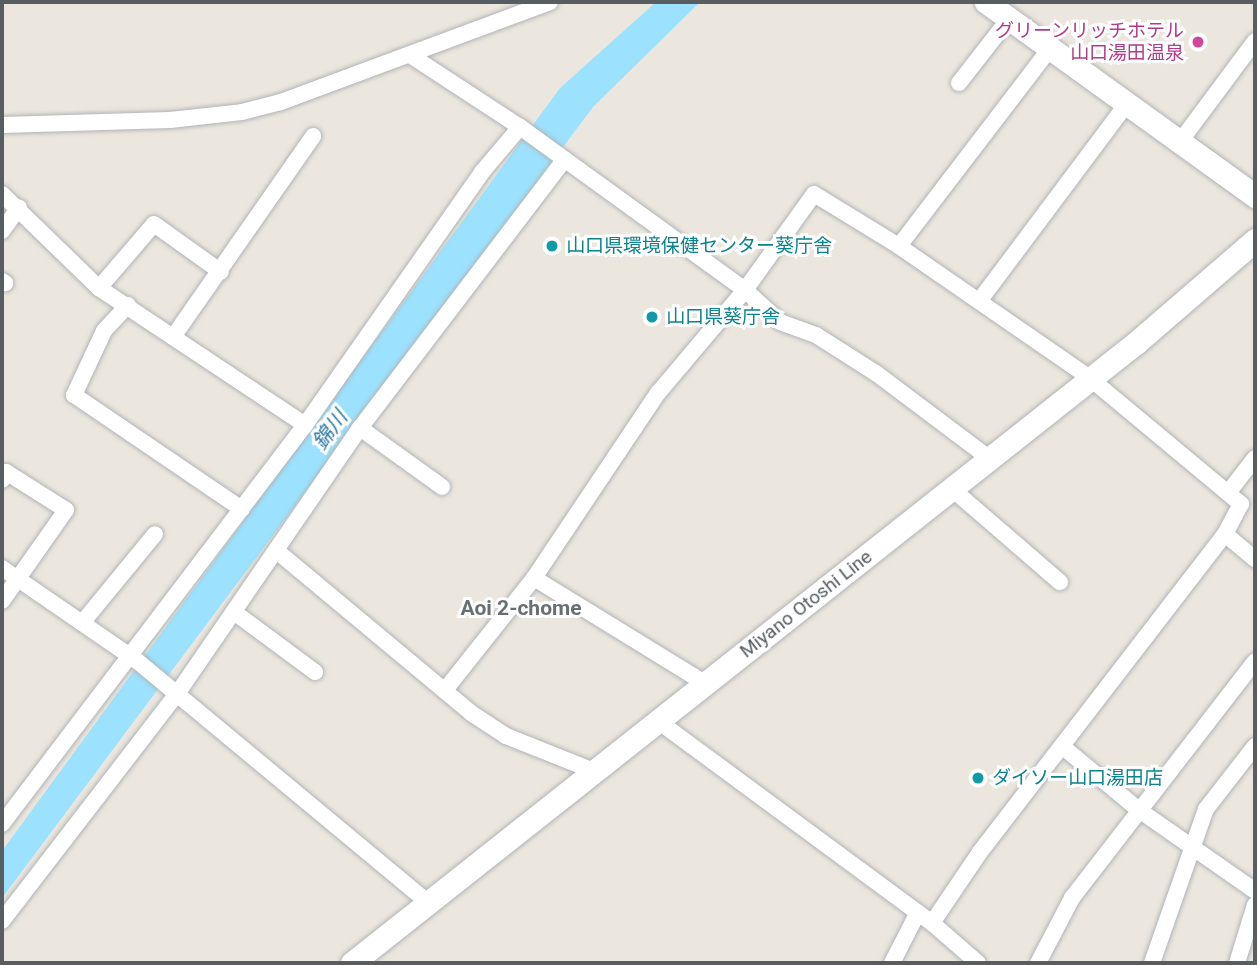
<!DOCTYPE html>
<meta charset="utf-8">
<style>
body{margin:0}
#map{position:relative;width:1257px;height:965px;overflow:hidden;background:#ece7de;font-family:Roboto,"Noto Sans JP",sans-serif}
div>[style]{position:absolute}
.water>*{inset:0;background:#9ce2ff}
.roads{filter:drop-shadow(0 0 2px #b0b4b8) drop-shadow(0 0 2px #b0b4b8)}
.street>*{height:16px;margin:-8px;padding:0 8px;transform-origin:8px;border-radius:8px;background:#fff}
.secondary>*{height:23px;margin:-11.5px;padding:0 11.5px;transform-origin:11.5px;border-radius:11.5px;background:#fff}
.dots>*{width:19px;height:19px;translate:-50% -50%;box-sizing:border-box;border:4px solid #fff;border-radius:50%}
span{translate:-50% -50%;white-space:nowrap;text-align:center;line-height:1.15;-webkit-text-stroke:6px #fff;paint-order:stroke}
.hotel-label{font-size:19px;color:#b23c85}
.right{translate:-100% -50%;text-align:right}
.culture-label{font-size:19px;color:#0d838f}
.left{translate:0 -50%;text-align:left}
.street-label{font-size:19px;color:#575d61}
.water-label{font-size:21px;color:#2e7aa6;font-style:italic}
.neighbourhood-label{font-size:21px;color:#686f73;font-weight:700}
.frame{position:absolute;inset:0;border:4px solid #575d61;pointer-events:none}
</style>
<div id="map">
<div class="water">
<div style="clip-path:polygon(656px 2px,700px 2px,593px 107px,2px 898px,2px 851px,560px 88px)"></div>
</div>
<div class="roads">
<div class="street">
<div style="left:410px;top:55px;width:131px;rotate:33.2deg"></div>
<div style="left:520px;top:127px;width:278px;rotate:35.9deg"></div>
<div style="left:745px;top:290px;width:47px;rotate:42.4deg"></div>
<div style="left:780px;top:322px;width:38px;rotate:20deg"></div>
<div style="left:816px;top:335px;width:72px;rotate:32.6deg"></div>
<div style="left:877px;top:374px;width:140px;rotate:36.9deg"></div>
<div style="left:959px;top:83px;width:80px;rotate:-52.1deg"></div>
<div style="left:2px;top:125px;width:168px;rotate:-1.7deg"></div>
<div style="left:170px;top:120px;width:72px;rotate:-6.3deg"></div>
<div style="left:242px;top:112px;width:40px;rotate:-14.4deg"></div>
<div style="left:281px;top:102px;width:287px;rotate:-20.4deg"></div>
<div style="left:1179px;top:143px;width:127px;rotate:-53.3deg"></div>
<div style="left:2px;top:194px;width:135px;rotate:44.1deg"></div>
<div style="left:99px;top:288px;width:247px;rotate:33.6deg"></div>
<div style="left:2px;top:231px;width:29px;rotate:-54deg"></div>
<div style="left:2px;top:281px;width:4px;rotate:34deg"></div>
<div style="left:99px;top:288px;width:84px;rotate:-49.3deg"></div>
<div style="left:154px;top:224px;width:82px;rotate:35.6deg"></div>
<div style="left:980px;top:300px;width:244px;rotate:-53.2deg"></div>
<div style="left:128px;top:305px;width:35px;rotate:133deg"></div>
<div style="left:104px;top:331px;width:71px;rotate:115.1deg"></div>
<div style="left:74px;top:395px;width:203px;rotate:34.2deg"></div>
<div style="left:173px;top:337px;width:245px;rotate:-55.1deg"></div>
<div style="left:360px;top:428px;width:101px;rotate:35.7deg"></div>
<div style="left:2px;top:480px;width:9px;rotate:-63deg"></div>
<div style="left:6px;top:472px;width:71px;rotate:32.3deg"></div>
<div style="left:66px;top:510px;width:111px;rotate:125.1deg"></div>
<div style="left:951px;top:488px;width:144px;rotate:40.8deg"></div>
<div style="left:1228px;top:493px;width:44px;rotate:-52.4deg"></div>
<div style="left:1225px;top:534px;width:39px;rotate:40deg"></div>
<div style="left:278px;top:552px;width:251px;rotate:39.8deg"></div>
<div style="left:471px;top:713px;width:42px;rotate:33.3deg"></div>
<div style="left:506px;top:736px;width:95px;rotate:21.7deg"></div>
<div style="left:2px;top:568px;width:163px;rotate:34.5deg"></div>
<div style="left:136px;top:660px;width:381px;rotate:39.7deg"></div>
<div style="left:534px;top:578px;width:202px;rotate:31.6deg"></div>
<div style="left:234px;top:612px;width:101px;rotate:36.5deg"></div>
<div style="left:82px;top:623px;width:115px;rotate:-50.6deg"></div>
<div style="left:445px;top:690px;width:143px;rotate:-51.5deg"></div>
<div style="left:534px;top:578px;width:223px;rotate:-56.2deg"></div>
<div style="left:658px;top:393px;width:135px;rotate:-49.8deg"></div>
<div style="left:745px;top:290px;width:118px;rotate:-54.3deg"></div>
<div style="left:814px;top:194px;width:100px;rotate:31.5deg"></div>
<div style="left:658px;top:721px;width:340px;rotate:36.4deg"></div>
<div style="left:932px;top:923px;width:61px;rotate:41deg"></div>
<div style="left:1063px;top:747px;width:99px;rotate:39.7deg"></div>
<div style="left:1139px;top:810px;width:141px;rotate:34.9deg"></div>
<div style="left:2px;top:824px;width:501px;rotate:-52.79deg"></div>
<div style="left:305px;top:425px;width:309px;rotate:-55deg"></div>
<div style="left:482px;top:172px;width:59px;rotate:-49.8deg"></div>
<div style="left:2px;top:921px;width:287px;rotate:-52.4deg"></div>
<div style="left:177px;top:694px;width:323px;rotate:-55.5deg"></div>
<div style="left:360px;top:428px;width:335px;rotate:-52.7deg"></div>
<div style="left:932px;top:923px;width:86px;rotate:-55.9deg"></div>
<div style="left:980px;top:852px;width:401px;rotate:-52.4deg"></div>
<div style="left:1225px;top:534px;width:34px;rotate:-62deg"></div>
<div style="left:1241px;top:504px;width:197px;rotate:-140.2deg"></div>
<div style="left:1090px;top:378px;width:232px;rotate:-145.4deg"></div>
<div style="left:899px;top:246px;width:245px;rotate:-52.6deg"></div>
<div style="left:892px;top:963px;width:53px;rotate:-62.9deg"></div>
<div style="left:1038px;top:963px;width:73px;rotate:-62.4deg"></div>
<div style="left:1072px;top:898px;width:299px;rotate:-52.3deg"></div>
<div style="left:1152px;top:963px;width:163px;rotate:-70.7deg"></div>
<div style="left:1206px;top:809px;width:80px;rotate:-52.1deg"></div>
<div style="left:1237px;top:963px;width:61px;rotate:-72.8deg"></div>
</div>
<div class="secondary">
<div style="left:986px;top:2px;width:332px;rotate:35.8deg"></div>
<div style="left:352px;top:963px;width:1001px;rotate:-38.35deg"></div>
<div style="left:1137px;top:342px;width:156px;rotate:-40.8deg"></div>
</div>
</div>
<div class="dots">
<div style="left:1198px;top:42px;background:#d1479c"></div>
<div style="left:552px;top:246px;background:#0f9aa8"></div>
<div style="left:652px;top:317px;background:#0f9aa8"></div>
<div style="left:978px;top:778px;background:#0f9aa8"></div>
</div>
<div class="hotel-label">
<span class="right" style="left:1184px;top:42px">グリーンリッチホテル<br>山口湯田温泉</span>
</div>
<div class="culture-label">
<span class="left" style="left:566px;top:246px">山口県環境保健センター葵庁舎</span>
<span class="left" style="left:666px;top:317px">山口県葵庁舎</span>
<span class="left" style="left:992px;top:778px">ダイソー山口湯田店</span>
</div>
<div class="street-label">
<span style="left:806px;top:604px;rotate:-38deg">Miyano Otoshi Line</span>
</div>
<div class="water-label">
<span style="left:330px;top:430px;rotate:-54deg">錦川</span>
</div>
<div class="neighbourhood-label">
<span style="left:521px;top:608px">Aoi 2-chome</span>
</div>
<div class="frame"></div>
</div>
